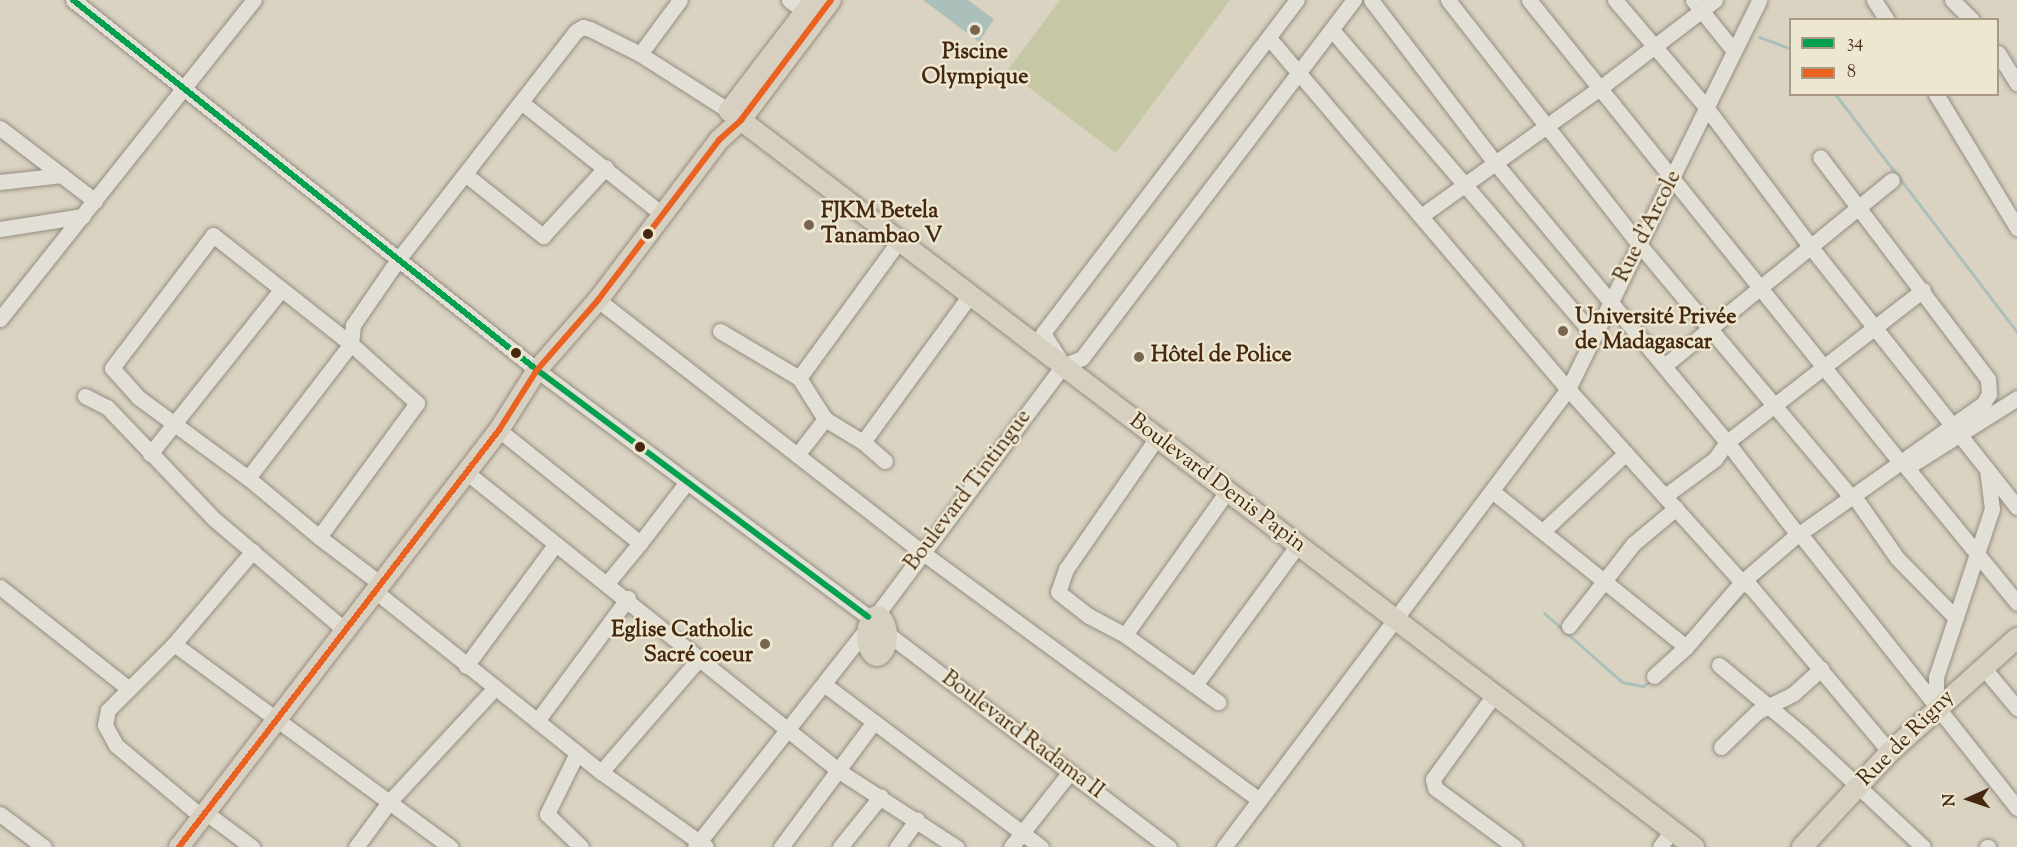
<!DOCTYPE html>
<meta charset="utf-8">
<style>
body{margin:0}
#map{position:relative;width:2017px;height:847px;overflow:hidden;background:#dad3c2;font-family:"Sorts Mill Goudy",serif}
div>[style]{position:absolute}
.green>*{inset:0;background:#c6c7a5}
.water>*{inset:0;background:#acc0bb}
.stream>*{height:3px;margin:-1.5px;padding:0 1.5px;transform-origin:1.5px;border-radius:1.5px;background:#acc0bb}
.roads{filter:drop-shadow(0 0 2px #958d80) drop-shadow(0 0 2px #958d80)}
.minor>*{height:15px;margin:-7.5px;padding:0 7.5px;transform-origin:7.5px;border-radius:7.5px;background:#e2dfd6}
.major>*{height:20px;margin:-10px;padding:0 10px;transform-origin:10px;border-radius:10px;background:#d7d0c1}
.major>.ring{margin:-10px;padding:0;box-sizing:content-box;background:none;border:20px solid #d7d0c1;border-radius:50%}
.bus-1>*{height:6px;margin:-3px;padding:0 3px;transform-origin:3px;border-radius:3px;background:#03a04e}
.bus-2>*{height:6px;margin:-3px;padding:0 3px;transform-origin:3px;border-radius:3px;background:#e96221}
.dots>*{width:16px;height:16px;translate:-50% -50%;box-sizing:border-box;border:3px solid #ede6d0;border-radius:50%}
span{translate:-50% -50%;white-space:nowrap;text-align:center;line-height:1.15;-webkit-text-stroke:5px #ede6d0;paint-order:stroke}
.poi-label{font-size:22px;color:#45280f;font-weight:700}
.left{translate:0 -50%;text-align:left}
.right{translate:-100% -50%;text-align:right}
.street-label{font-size:22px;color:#45280f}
.legend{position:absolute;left:1789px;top:18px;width:210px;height:78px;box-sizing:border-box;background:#ede6d0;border:2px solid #aa9a83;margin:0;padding:8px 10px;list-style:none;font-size:18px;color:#45280f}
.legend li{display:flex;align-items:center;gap:12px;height:30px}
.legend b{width:30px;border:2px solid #aa9a83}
.north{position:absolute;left:1939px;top:769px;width:60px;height:60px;-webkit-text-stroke:4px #ede6d0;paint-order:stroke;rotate:267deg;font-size:16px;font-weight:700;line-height:24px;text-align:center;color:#45280f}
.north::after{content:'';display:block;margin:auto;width:21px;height:27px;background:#45280f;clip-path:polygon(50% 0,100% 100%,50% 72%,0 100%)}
</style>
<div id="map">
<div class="green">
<div style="clip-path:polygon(1060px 0,1230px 0,1116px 153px,1007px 71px)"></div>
</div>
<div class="water">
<div style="clip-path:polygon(923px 0,968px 0,994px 19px,979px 42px)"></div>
</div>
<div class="stream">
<div style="left:1759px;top:37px;width:33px;rotate:20deg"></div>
<div style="left:1835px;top:94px;width:300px;rotate:52.6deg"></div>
<div style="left:1755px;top:582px;width:13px;rotate:-45deg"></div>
<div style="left:1544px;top:613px;width:104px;rotate:41.5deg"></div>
<div style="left:1622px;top:682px;width:21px;rotate:11deg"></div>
<div style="left:1643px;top:686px;width:9px;rotate:-32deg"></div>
<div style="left:1714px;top:625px;width:40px;rotate:-46deg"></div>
</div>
<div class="roads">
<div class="minor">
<div style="left:73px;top:0;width:593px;rotate:38.57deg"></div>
<div style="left:537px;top:370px;width:413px;rotate:36.7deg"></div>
<div style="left:789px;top:0;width:30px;rotate:37deg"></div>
<div style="left:1371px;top:0;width:206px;rotate:52.7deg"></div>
<div style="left:1496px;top:164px;width:361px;rotate:50.3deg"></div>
<div style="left:1727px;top:442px;width:117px;rotate:52.6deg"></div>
<div style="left:1448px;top:0;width:308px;rotate:52deg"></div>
<div style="left:1638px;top:243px;width:330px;rotate:50deg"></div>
<div style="left:1529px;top:0;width:593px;rotate:51.23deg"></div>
<div style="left:1615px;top:0;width:140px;rotate:49.6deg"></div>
<div style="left:1706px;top:107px;width:174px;rotate:53.2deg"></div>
<div style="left:1810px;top:246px;width:333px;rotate:51.6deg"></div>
<div style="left:1693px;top:0;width:65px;rotate:51.2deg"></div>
<div style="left:1874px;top:0;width:24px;rotate:57deg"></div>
<div style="left:1952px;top:0;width:28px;rotate:45deg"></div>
<div style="left:1332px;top:30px;width:403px;rotate:49.4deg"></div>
<div style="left:1269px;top:38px;width:461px;rotate:49.6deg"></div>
<div style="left:1568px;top:389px;width:260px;rotate:48deg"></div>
<div style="left:1742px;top:582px;width:10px;rotate:29deg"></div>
<div style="left:1751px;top:587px;width:216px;rotate:49.9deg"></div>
<div style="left:1998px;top:53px;width:36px;rotate:58deg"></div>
<div style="left:640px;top:54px;width:67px;rotate:-53.5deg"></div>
<div style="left:1936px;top:94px;width:157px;rotate:58.8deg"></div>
<div style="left:521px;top:102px;width:181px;rotate:38.5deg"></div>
<div style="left:0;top:128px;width:120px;rotate:37.5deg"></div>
<div style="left:465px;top:174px;width:100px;rotate:38.5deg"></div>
<div style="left:543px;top:236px;width:93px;rotate:-47.6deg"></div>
<div style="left:0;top:182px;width:62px;rotate:-6.4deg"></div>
<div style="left:1421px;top:216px;width:220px;rotate:-35.6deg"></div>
<div style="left:1600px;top:88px;width:145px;rotate:-37.4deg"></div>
<div style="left:0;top:229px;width:84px;rotate:-8.9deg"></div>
<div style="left:598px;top:300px;width:412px;rotate:37.9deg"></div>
<div style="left:923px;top:553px;width:417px;rotate:36.3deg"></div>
<div style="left:0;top:319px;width:408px;rotate:-51.5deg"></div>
<div style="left:720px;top:331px;width:92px;rotate:30.7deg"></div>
<div style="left:799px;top:378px;width:49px;rotate:57.6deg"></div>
<div style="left:825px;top:419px;width:44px;rotate:31.2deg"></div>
<div style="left:863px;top:442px;width:29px;rotate:41deg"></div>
<div style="left:1060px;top:360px;width:32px;rotate:-122deg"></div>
<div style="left:1043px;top:333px;width:419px;rotate:-52.7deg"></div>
<div style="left:1063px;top:366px;width:21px;rotate:-23deg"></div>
<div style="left:1082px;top:358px;width:450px;rotate:-52.8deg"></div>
<div style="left:1664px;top:366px;width:294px;rotate:-39.2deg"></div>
<div style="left:799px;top:378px;width:170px;rotate:-53.9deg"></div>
<div style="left:85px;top:396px;width:25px;rotate:27deg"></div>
<div style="left:107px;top:407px;width:155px;rotate:46.3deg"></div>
<div style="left:214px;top:519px;width:172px;rotate:40.3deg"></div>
<div style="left:499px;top:430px;width:181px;rotate:38.7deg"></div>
<div style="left:640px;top:543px;width:50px;rotate:129.4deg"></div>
<div style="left:1156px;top:439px;width:158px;rotate:124.7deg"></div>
<div style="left:1066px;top:569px;width:24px;rotate:109deg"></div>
<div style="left:1058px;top:592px;width:39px;rotate:38deg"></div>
<div style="left:1089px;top:616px;width:41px;rotate:27.8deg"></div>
<div style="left:1125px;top:635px;width:115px;rotate:35.8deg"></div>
<div style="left:863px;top:442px;width:182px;rotate:-53.9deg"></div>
<div style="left:150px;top:454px;width:208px;rotate:-51.4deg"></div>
<div style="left:797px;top:455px;width:46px;rotate:-52.1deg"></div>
<div style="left:1908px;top:467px;width:129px;rotate:-32.3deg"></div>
<div style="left:1907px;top:468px;width:174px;rotate:50.8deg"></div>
<div style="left:466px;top:472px;width:478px;rotate:38.7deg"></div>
<div style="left:839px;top:771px;width:140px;rotate:33deg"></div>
<div style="left:248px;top:478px;width:169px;rotate:-52.5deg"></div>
<div style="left:351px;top:344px;width:19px;rotate:-84deg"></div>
<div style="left:353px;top:325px;width:78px;rotate:-55.5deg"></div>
<div style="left:397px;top:261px;width:291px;rotate:-52.1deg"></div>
<div style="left:576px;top:31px;width:8px;rotate:-30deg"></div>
<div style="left:583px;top:27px;width:7px;rotate:16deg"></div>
<div style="left:590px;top:29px;width:56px;rotate:26.6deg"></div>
<div style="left:640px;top:54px;width:106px;rotate:32.6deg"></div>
<div style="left:1492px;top:491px;width:249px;rotate:38.8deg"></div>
<div style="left:1665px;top:496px;width:62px;rotate:-36.5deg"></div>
<div style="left:1715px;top:459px;width:21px;rotate:-55deg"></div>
<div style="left:1727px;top:442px;width:248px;rotate:-37.8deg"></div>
<div style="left:1858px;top:502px;width:68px;rotate:55.1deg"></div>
<div style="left:1897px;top:558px;width:84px;rotate:45.5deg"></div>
<div style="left:1544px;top:530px;width:112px;rotate:-43.2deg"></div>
<div style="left:319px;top:537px;width:166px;rotate:-53.8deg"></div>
<div style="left:417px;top:403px;width:89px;rotate:-138.2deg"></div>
<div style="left:351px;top:344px;width:176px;rotate:-141.7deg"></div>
<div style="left:213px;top:235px;width:167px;rotate:127.2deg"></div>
<div style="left:112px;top:368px;width:40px;rotate:48deg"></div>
<div style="left:139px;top:398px;width:135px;rotate:36.3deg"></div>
<div style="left:248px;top:478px;width:92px;rotate:39.7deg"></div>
<div style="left:319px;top:537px;width:78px;rotate:37.2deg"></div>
<div style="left:1804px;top:539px;width:343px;rotate:51.6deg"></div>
<div style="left:640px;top:543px;width:77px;rotate:-52.4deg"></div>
<div style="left:0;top:587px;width:164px;rotate:38.3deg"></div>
<div style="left:375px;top:591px;width:290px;rotate:38.7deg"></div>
<div style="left:601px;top:772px;width:129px;rotate:35.5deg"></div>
<div style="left:875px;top:617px;width:314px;rotate:-53.2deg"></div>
<div style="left:876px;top:625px;width:368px;rotate:37.2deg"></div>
<div style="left:1569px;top:626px;width:104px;rotate:-52deg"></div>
<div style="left:1633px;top:544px;width:56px;rotate:-39.9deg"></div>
<div style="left:1125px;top:635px;width:178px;rotate:-54.6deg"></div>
<div style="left:174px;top:644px;width:343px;rotate:36.3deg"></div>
<div style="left:1719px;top:665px;width:109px;rotate:39.8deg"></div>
<div style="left:1803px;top:735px;width:164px;rotate:43deg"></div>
<div style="left:466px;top:666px;width:150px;rotate:-53.7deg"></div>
<div style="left:1982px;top:666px;width:55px;rotate:50.2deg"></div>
<div style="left:1654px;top:676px;width:43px;rotate:-42.2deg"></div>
<div style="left:1686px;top:647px;width:86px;rotate:-49.3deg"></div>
<div style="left:1742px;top:582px;width:66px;rotate:-40.7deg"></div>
<div style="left:1792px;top:539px;width:234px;rotate:-35.3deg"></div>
<div style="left:1983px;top:404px;width:12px;rotate:-59deg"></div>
<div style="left:1989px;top:394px;width:15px;rotate:-94deg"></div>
<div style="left:1988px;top:379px;width:278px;rotate:-127.1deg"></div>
<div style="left:825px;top:685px;width:270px;rotate:36.9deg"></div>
<div style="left:1195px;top:685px;width:174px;rotate:-53.7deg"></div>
<div style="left:1494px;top:695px;width:104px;rotate:126deg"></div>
<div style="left:1433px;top:779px;width:9px;rotate:77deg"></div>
<div style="left:1435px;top:788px;width:99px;rotate:36.4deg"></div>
<div style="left:1936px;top:707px;width:30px;rotate:-90deg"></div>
<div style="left:1936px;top:677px;width:177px;rotate:-71.6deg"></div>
<div style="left:1992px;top:509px;width:40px;rotate:-97.1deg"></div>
<div style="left:537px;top:721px;width:153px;rotate:-53.5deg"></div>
<div style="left:1721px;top:747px;width:50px;rotate:-44.2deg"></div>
<div style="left:1757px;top:712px;width:40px;rotate:-26.6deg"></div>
<div style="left:1793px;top:694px;width:38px;rotate:-42deg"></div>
<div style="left:577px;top:753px;width:68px;rotate:116.2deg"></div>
<div style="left:547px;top:814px;width:47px;rotate:44.1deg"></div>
<div style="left:601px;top:772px;width:150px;rotate:-49.1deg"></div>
<div style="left:205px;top:812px;width:59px;rotate:36.7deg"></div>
<div style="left:0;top:814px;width:55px;rotate:36.9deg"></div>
<div style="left:202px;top:817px;width:112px;rotate:-140.1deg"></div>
<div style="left:116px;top:745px;width:23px;rotate:-119deg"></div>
<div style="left:105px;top:725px;width:15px;rotate:-79deg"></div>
<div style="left:108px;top:710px;width:93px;rotate:-45deg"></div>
<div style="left:174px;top:644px;width:122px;rotate:-49.7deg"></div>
<div style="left:356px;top:847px;width:56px;rotate:-53.7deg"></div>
<div style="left:389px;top:802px;width:156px;rotate:-47.1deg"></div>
<div style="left:695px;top:847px;width:281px;rotate:-51.8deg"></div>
<div style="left:781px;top:847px;width:156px;rotate:-53.4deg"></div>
<div style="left:840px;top:847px;width:65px;rotate:-51.2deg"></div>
<div style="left:897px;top:847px;width:34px;rotate:-54deg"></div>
<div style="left:1011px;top:847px;width:95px;rotate:-51.8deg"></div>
<div style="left:1224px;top:847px;width:573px;rotate:-53.09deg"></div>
<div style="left:1568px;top:389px;width:433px;rotate:-63.8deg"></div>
<div style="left:1660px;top:847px;width:21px;rotate:-55deg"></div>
<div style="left:1987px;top:847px;width:1px"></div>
</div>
<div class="major">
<div style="left:729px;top:111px;width:1214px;rotate:37.33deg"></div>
<div style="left:729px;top:111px;width:140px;rotate:-52.6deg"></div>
<div class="ring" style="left:866.5px;top:615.5px;width:-9px;height:-9px"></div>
<div style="left:179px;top:847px;width:526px;rotate:-52.5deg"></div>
<div style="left:499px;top:430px;width:71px;rotate:-57.7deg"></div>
<div style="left:537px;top:370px;width:93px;rotate:-48.9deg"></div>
<div style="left:598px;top:300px;width:201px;rotate:-52.9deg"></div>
<div style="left:719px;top:140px;width:30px;rotate:-42deg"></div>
<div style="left:741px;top:120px;width:150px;rotate:-53.1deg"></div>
<div style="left:1802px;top:847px;width:129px;rotate:-47.2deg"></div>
<div style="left:1890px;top:752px;width:171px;rotate:-41.9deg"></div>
</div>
</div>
<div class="bus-1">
<div style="left:73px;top:0;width:593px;rotate:38.57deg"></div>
<div style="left:537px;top:370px;width:413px;rotate:36.7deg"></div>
</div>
<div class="bus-2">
<div style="left:179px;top:847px;width:526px;rotate:-52.5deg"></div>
<div style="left:499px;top:430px;width:71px;rotate:-57.7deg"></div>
<div style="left:537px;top:370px;width:93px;rotate:-48.9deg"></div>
<div style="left:598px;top:300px;width:201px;rotate:-52.9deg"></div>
<div style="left:719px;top:140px;width:30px;rotate:-42deg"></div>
<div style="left:741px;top:120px;width:150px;rotate:-53.1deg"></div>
</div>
<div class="dots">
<div style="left:975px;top:30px;background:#79644e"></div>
<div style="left:809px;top:225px;background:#79644e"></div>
<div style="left:648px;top:234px;background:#45280f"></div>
<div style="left:1563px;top:331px;background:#79644e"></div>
<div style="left:516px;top:353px;background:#45280f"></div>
<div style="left:1139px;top:357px;background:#79644e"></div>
<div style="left:640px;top:447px;background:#45280f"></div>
<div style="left:765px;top:644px;background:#79644e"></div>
</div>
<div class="poi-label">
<span style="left:975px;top:66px">Piscine<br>Olympique</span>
<span class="left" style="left:821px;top:225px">FJKM Betela<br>Tanambao V</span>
<span class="left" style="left:1575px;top:331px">Université Privée<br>de Madagascar</span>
<span class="left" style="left:1151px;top:357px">Hôtel de Police</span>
<span class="right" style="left:753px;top:644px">Eglise Catholic<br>Sacré coeur</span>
</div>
<div class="street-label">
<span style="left:1649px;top:227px;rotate:-63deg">Rue d'Arcole</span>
<span style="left:1217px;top:484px;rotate:37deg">Boulevard Denis Papin</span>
<span style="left:969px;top:491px;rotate:-53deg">Boulevard Tintingue</span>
<span style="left:1022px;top:736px;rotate:37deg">Boulevard Radama II</span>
<span style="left:1907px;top:739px;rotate:-45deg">Rue de Rigny</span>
</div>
<ul class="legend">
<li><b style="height:8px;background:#03a04e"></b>34</li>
<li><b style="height:8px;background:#e96221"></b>8</li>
</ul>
<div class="north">N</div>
</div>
